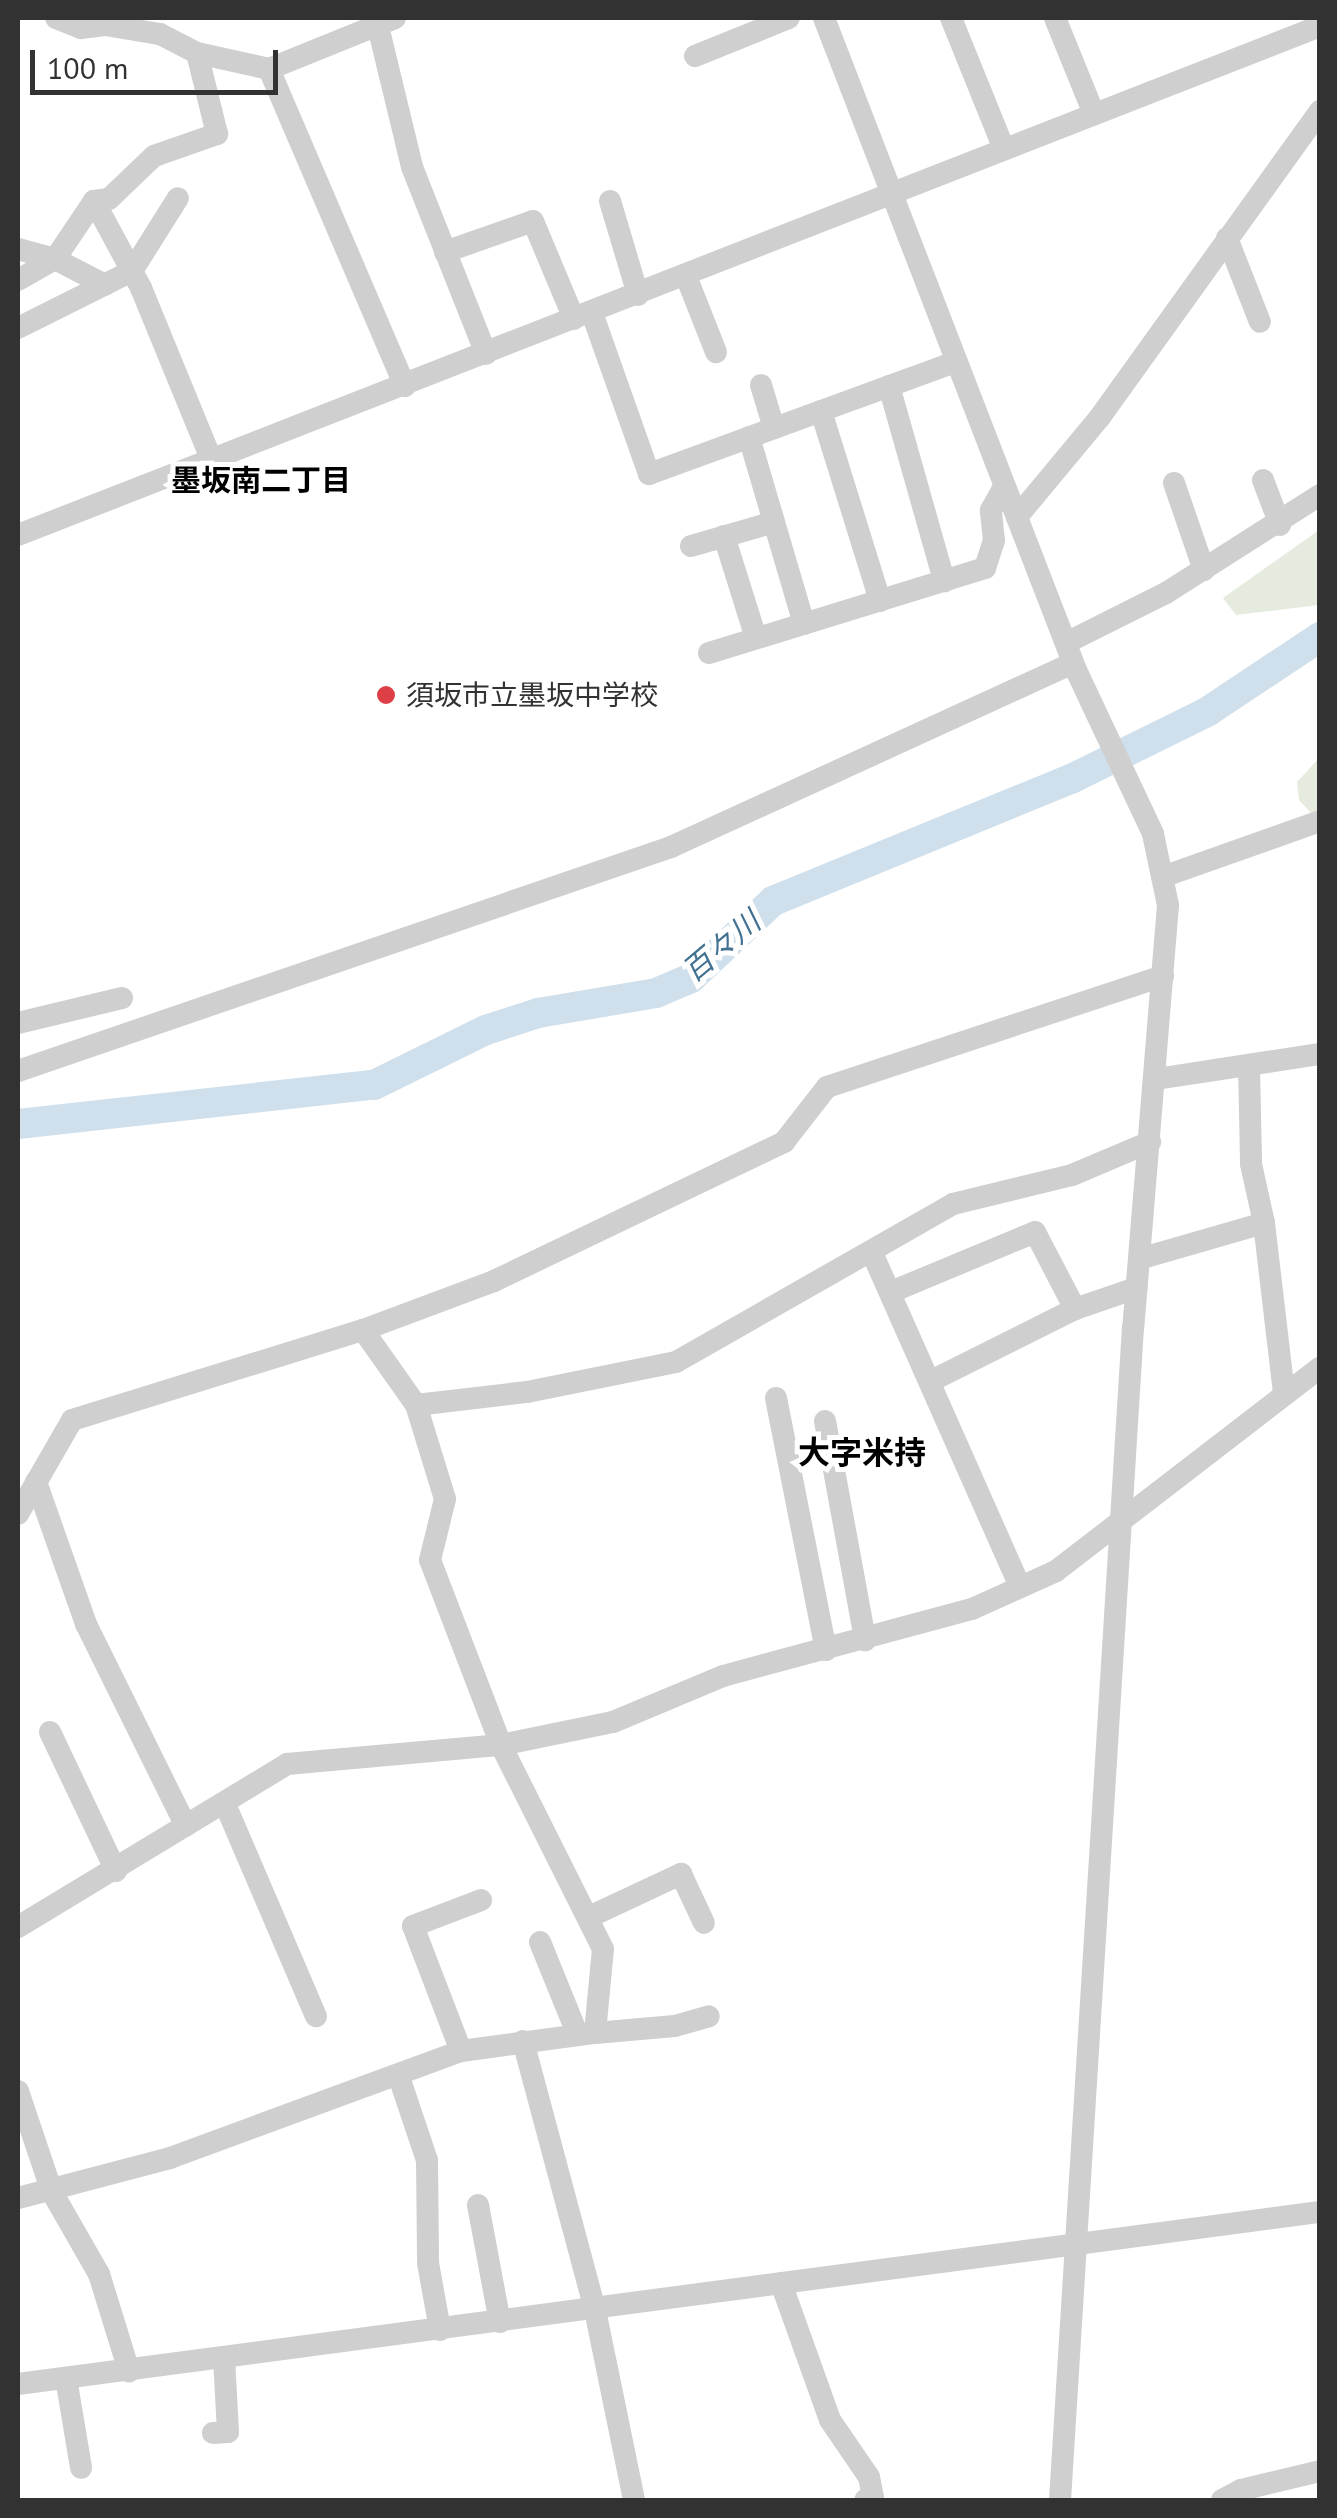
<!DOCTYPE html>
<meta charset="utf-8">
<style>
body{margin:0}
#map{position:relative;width:1337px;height:2518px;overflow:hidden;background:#fff;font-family:"PT Sans","Noto Sans JP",sans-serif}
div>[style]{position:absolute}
.green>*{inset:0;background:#e5ebde}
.river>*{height:30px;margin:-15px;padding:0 15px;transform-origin:15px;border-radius:15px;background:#cfe0ec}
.minor>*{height:22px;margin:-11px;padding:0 11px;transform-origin:11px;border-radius:11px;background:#cfcfcf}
.dots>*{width:28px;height:28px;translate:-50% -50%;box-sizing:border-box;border:5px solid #fff;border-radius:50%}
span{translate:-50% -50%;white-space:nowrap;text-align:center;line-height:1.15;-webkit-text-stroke:10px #fff;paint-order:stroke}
.poi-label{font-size:28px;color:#323232}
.left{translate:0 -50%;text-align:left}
.neighbourhood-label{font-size:30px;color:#000;font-weight:700}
.water-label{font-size:30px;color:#427192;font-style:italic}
.quarter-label{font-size:32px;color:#000;font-weight:700}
.frame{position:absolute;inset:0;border:20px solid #323232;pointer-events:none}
.scale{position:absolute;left:30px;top:50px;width:248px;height:45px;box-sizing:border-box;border:5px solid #323232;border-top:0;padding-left:12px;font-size:30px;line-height:35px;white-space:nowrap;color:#323232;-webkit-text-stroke:8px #fff;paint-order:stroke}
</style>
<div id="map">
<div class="green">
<div style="clip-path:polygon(1319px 530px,1319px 605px,1236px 615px,1223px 598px)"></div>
<div style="clip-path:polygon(1319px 758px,1319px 810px,1311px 813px,1299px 800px,1297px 782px)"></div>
</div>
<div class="river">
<div style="left:18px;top:1124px;width:358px;rotate:-6.3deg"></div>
<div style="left:374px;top:1085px;width:125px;rotate:-26.2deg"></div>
<div style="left:486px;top:1030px;width:55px;rotate:-18.1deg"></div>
<div style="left:538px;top:1013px;width:120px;rotate:-9.6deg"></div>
<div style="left:656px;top:993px;width:38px;rotate:-23deg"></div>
<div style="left:691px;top:978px;width:112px;rotate:-43.2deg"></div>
<div style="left:773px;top:901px;width:322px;rotate:-22.3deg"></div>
<div style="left:1071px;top:779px;width:152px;rotate:-26.2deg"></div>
<div style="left:1207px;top:712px;width:136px;rotate:-33.6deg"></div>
</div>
<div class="minor">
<div style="left:56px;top:18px;width:27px;rotate:22deg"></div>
<div style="left:81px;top:28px;width:24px;rotate:-7deg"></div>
<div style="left:105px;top:25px;width:56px;rotate:9.3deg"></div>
<div style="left:160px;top:34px;width:42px;rotate:27.2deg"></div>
<div style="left:197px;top:53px;width:74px;rotate:12.5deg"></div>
<div style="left:269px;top:69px;width:136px;rotate:-22deg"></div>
<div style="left:376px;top:18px;width:153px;rotate:76.4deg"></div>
<div style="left:412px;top:167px;width:201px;rotate:68.4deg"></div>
<div style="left:824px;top:18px;width:699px;rotate:68.87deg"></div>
<div style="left:1076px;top:670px;width:181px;rotate:64.8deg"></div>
<div style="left:1153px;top:834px;width:73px;rotate:78.1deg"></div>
<div style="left:1168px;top:905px;width:423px;rotate:94.7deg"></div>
<div style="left:1133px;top:1327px;width:1175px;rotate:93.56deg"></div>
<div style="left:951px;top:18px;width:141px;rotate:68deg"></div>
<div style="left:1055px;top:18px;width:104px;rotate:67.9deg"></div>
<div style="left:695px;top:56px;width:101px;rotate:-22deg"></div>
<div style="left:269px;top:69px;width:345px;rotate:66.8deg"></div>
<div style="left:94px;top:201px;width:99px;rotate:61.6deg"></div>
<div style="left:141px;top:288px;width:187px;rotate:67.7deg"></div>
<div style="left:610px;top:201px;width:98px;rotate:73.4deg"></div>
<div style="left:1227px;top:238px;width:90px;rotate:68.6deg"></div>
<div style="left:18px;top:249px;width:38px;rotate:15deg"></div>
<div style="left:55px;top:259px;width:56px;rotate:27.5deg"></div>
<div style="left:445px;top:252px;width:93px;rotate:-19.4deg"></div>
<div style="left:533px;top:221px;width:106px;rotate:67.3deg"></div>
<div style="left:686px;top:276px;width:82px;rotate:68.5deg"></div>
<div style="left:18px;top:280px;width:43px;rotate:-29.6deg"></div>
<div style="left:55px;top:259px;width:70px;rotate:-56.1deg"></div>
<div style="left:94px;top:201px;width:15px;rotate:-8deg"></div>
<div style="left:109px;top:199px;width:62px;rotate:-43.7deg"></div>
<div style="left:154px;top:156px;width:67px;rotate:-19.2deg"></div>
<div style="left:217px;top:134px;width:83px;rotate:-103.9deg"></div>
<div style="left:592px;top:313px;width:171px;rotate:70.5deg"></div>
<div style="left:649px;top:474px;width:326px;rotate:-20.1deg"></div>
<div style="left:18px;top:328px;width:127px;rotate:-26.6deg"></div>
<div style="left:132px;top:271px;width:86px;rotate:-57.8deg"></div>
<div style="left:761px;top:385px;width:45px;rotate:73.2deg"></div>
<div style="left:889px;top:386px;width:203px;rotate:74.2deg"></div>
<div style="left:821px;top:411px;width:199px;rotate:72.7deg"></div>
<div style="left:749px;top:437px;width:195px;rotate:73.6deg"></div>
<div style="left:1263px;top:480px;width:48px;rotate:69.3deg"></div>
<div style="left:1174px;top:483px;width:92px;rotate:71deg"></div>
<div style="left:1017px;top:517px;width:130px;rotate:-50.3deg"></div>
<div style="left:1100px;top:417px;width:377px;rotate:-54.3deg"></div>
<div style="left:18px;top:535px;width:1398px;rotate:-21.35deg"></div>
<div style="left:724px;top:536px;width:107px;rotate:72.6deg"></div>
<div style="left:691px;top:546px;width:86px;rotate:-16.1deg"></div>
<div style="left:1066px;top:643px;width:112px;rotate:-26.6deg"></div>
<div style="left:1166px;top:593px;width:183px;rotate:-32.5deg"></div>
<div style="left:709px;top:653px;width:289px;rotate:-17.1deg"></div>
<div style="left:985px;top:568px;width:28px;rotate:-72deg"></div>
<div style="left:994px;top:541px;width:31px;rotate:-96deg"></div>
<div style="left:991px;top:510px;width:26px;rotate:-61deg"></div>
<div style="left:1165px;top:876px;width:164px;rotate:-19.5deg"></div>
<div style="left:18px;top:1023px;width:107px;rotate:-13.5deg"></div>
<div style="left:1249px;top:1065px;width:99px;rotate:88.8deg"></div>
<div style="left:1251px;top:1164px;width:60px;rotate:77.6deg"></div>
<div style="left:18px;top:1071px;width:690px;rotate:-18.93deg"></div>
<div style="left:671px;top:847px;width:442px;rotate:-24.6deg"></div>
<div style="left:1156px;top:1079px;width:166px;rotate:-8.7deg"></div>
<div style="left:873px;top:1255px;width:363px;rotate:66.1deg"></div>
<div style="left:1139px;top:1259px;width:130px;rotate:-16.1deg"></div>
<div style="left:1264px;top:1223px;width:171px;rotate:83.3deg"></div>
<div style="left:891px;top:1292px;width:156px;rotate:-22.6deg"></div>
<div style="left:1035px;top:1232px;width:87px;rotate:62.5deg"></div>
<div style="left:933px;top:1380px;width:159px;rotate:-26.6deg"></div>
<div style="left:1075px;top:1309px;width:65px;rotate:-19deg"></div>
<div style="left:776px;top:1398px;width:257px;rotate:78.8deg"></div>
<div style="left:416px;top:1405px;width:112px;rotate:-6.7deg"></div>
<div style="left:527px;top:1392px;width:152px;rotate:-11.4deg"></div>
<div style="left:676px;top:1362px;width:319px;rotate:-29.7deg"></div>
<div style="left:953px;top:1204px;width:122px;rotate:-13.7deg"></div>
<div style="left:1072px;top:1175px;width:85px;rotate:-22.9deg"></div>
<div style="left:825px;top:1421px;width:223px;rotate:79.6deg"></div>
<div style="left:36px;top:1482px;width:151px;rotate:70.6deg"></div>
<div style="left:86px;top:1624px;width:225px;rotate:63.7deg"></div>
<div style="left:18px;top:1514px;width:108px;rotate:-60.1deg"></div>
<div style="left:72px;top:1420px;width:305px;rotate:-17.2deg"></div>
<div style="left:363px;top:1330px;width:140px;rotate:-20.5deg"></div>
<div style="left:494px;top:1281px;width:322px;rotate:-25.6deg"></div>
<div style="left:784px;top:1142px;width:70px;rotate:-52deg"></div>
<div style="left:827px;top:1087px;width:354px;rotate:-18.3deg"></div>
<div style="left:50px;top:1732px;width:154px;rotate:64.6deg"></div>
<div style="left:225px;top:1804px;width:231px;rotate:66.8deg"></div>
<div style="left:589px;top:1917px;width:102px;rotate:-25.1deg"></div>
<div style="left:681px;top:1874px;width:54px;rotate:64.9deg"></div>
<div style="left:18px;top:1927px;width:315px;rotate:-31.2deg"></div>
<div style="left:287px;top:1764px;width:215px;rotate:-5.1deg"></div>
<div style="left:501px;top:1745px;width:114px;rotate:-11.6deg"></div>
<div style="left:613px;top:1722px;width:119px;rotate:-22.7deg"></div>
<div style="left:723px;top:1676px;width:258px;rotate:-15.1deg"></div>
<div style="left:972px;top:1609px;width:92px;rotate:-24.3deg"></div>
<div style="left:1056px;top:1571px;width:333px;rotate:-37.6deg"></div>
<div style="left:540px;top:1942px;width:98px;rotate:67.9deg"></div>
<div style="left:595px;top:2033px;width:80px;rotate:-5deg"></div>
<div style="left:675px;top:2026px;width:35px;rotate:-16deg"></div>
<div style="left:523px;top:2041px;width:278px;rotate:75deg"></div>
<div style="left:595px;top:2310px;width:194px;rotate:78.4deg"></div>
<div style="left:461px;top:2051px;width:134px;rotate:-111deg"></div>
<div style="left:413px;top:1926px;width:73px;rotate:-20.9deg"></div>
<div style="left:399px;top:2077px;width:88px;rotate:71.4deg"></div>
<div style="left:427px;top:2160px;width:103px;rotate:89.4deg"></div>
<div style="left:428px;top:2263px;width:68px;rotate:79.8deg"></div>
<div style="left:18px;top:2091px;width:107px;rotate:71.4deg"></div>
<div style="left:52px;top:2192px;width:95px;rotate:60.2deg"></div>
<div style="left:99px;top:2274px;width:102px;rotate:72.8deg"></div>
<div style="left:18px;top:2198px;width:157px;rotate:-14.7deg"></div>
<div style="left:170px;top:2158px;width:310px;rotate:-20.2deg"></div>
<div style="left:461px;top:2051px;width:135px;rotate:-7.7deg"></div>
<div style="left:595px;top:2033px;width:84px;rotate:-84.6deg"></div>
<div style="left:603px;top:1949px;width:228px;rotate:-116.6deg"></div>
<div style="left:501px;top:1745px;width:198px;rotate:-111deg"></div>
<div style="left:430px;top:1560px;width:63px;rotate:-76.2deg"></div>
<div style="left:445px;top:1499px;width:98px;rotate:-107.1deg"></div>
<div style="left:416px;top:1405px;width:92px;rotate:-125.2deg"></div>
<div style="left:478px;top:2205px;width:119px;rotate:79.4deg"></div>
<div style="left:781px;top:2283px;width:145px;rotate:70.3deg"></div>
<div style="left:830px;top:2420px;width:69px;rotate:55.6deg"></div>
<div style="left:869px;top:2477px;width:21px;rotate:79deg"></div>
<div style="left:873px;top:2498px;width:8px;rotate:166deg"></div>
<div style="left:66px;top:2378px;width:91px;rotate:80.5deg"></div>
<div style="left:18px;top:2384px;width:1313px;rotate:-7.53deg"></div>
<div style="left:213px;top:2433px;width:15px;rotate:-4deg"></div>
<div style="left:228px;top:2432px;width:73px;rotate:-93.1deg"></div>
<div style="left:1222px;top:2500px;width:21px;rotate:-28deg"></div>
<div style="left:1241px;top:2490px;width:81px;rotate:-13.5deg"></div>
</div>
<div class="dots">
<div style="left:386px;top:695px;background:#de3f46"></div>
</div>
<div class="poi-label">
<span class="left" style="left:406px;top:695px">須坂市立墨坂中学校</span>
</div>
<div class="neighbourhood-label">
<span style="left:261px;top:480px">墨坂南二丁目</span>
</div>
<div class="water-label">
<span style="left:721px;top:946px;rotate:-40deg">百々川</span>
</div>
<div class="quarter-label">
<span style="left:862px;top:1452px">大字米持</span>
</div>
<div class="frame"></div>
<div class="scale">100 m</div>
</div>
